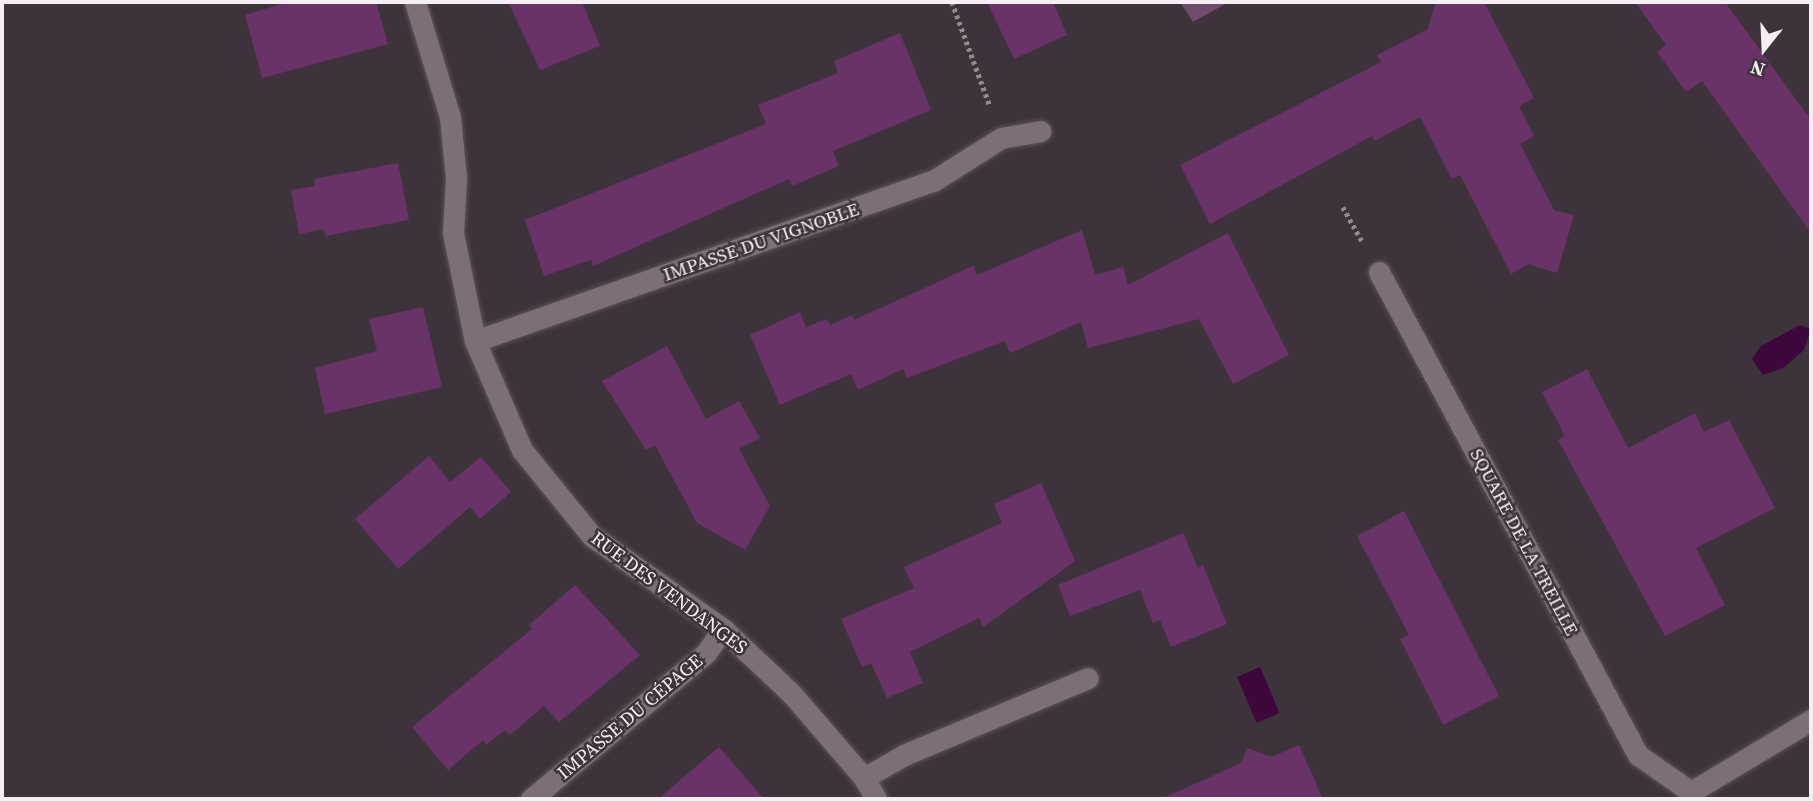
<!DOCTYPE html>
<meta charset="utf-8">
<style>
body{margin:0}
#map{position:relative;width:1813px;height:801px;overflow:hidden;background:#3e333d;font-family:"Source Serif 4",serif}
div>[style]{position:absolute}
.green>*{inset:0;background:#6f4b6c}
.water>*{inset:0;background:#3d073b;transform-origin:0 0}
.building>*{inset:0;background:#6a3367}
.path>*{height:4.5px;margin-top:-2.25px;transform-origin:0;background:repeating-linear-gradient(90deg,#928991 0 3.5px,transparent 0 7px)}
.roads{filter:drop-shadow(0 0 2px #5b525a) drop-shadow(0 0 2px #5b525a)}
.street>*{height:21px;margin:-10.5px;padding:0 10.5px;transform-origin:10.5px;border-radius:10.5px;background:#7c6f7a}
span{translate:-50% -50%;white-space:nowrap;text-align:center;line-height:1.15;-webkit-text-stroke:5px #3e333d;paint-order:stroke}
.street-label{font-size:19px;color:#f5eef4}
.frame{position:absolute;inset:0;border:4px solid #f5eef4;pointer-events:none}
.north{position:absolute;left:1729px;top:14px;width:70px;height:70px;-webkit-text-stroke:5px #3e333d;paint-order:stroke;rotate:198deg;font-size:19px;font-weight:700;line-height:28px;text-align:center;color:#f5eef4}
.north::after{content:'';display:block;margin:auto;width:24px;height:32px;background:#f5eef4;clip-path:polygon(50% 0,100% 100%,50% 72%,0 100%)}
</style>
<div id="map">
<div class="green">
<div style="clip-path:polygon(1180px 2px,1229px 2px,1193px 22px)"></div>
</div>
<div class="water">
<div style="clip-path:polygon(1800px 325px,1811px 329px,1804px 350px,1783px 368px,1763px 375px,1752px 359px,1761px 346px)"></div>
<div style="left:1260px;top:667px;width:50px;height:25px;rotate:67deg"></div>
</div>
<div class="building">
<div style="clip-path:polygon(288px 2px,376px 2px,388px 44px,262px 78px,245px 15px)"></div>
<div style="clip-path:polygon(508px 2px,582px 2px,600px 46px,540px 70px)"></div>
<div style="clip-path:polygon(987px 2px,1053px 2px,1067px 35px,1014px 59px)"></div>
<div style="clip-path:polygon(1436px 2px,1484px 2px,1534px 98px,1519px 106px,1534px 136px,1520px 144px,1554px 210px,1574px 215px,1557px 273px,1528px 264px,1511px 274px,1460px 175px,1452px 179px,1420px 117px,1374px 141px,1372px 136px,1210px 224px,1180px 165px,1381px 62px,1377px 55px,1427px 30px)"></div>
<div style="clip-path:polygon(1635px 2px,1725px 2px,1811px 120px,1811px 233px,1702px 81px,1686px 92px,1657px 52px,1666px 45px)"></div>
<div style="clip-path:polygon(900px 33px,931px 110px,833px 151px,839px 166px,792px 186px,789px 179px,593px 266px,591px 260px,544px 276px,525px 220px,766px 124px,758px 105px,838px 73px,834px 61px)"></div>
<div style="clip-path:polygon(398px 163px,409px 220px,325px 236px,324px 229px,299px 234px,291px 190px,315px 186px,314px 179px)"></div>
<div style="clip-path:polygon(1082px 230px,1095px 275px,1123px 267px,1128px 285px,1228px 233px,1289px 355px,1233px 384px,1199px 319px,1088px 348px,1081px 322px,1010px 353px,1005px 341px,907px 378px,903px 369px,858px 390px,851px 374px,780px 405px,750px 335px,800px 312px,806px 327px,827px 319px,830px 325px,852px 315px,854px 320px,973px 266px,977px 275px)"></div>
<div style="clip-path:polygon(423px 307px,442px 387px,325px 414px,315px 368px,377px 351px,369px 319px)"></div>
<div style="clip-path:polygon(667px 346px,706px 419px,739px 401px,760px 438px,739px 449px,770px 506px,745px 550px,697px 523px,655px 445px,646px 450px,602px 381px)"></div>
<div style="clip-path:polygon(1587px 369px,1628px 448px,1695px 413px,1704px 432px,1729px 420px,1775px 508px,1696px 548px,1725px 605px,1665px 636px,1558px 440px,1565px 436px,1542px 392px)"></div>
<div style="clip-path:polygon(429px 456px,450px 482px,481px 457px,511px 492px,480px 519px,470px 507px,398px 569px,355px 519px)"></div>
<div style="clip-path:polygon(1041px 483px,1075px 561px,983px 627px,979px 618px,910px 652px,923px 683px,887px 698px,871px 663px,862px 667px,841px 619px,914px 588px,904px 567px,1002px 523px,994px 504px)"></div>
<div style="clip-path:polygon(1404px 511px,1499px 696px,1443px 725px,1400px 639px,1409px 635px,1357px 536px)"></div>
<div style="clip-path:polygon(1183px 533px,1198px 568px,1203px 565px,1227px 624px,1171px 647px,1160px 620px,1153px 623px,1140px 590px,1070px 616px,1058px 585px)"></div>
<div style="clip-path:polygon(575px 585px,640px 655px,559px 722px,544px 706px,510px 735px,505px 730px,486px 745px,483px 740px,448px 770px,412px 727px,532px 629px,529px 625px)"></div>
<div style="clip-path:polygon(1299px 745px,1323px 799px,1161px 799px,1241px 763px,1247px 748px,1272px 757px)"></div>
<div style="clip-path:polygon(719px 747px,764px 799px,658px 799px)"></div>
</div>
<div class="path">
<div style="left:952px;top:2px;width:111px;rotate:69.9deg"></div>
<div style="left:1343px;top:207px;width:41px;rotate:60.9deg"></div>
</div>
<div class="roads">
<div class="street">
<div style="left:415px;top:2px;width:120px;rotate:73.1deg"></div>
<div style="left:450px;top:117px;width:61px;rotate:84.4deg"></div>
<div style="left:456px;top:178px;width:55px;rotate:93.1deg"></div>
<div style="left:453px;top:233px;width:110px;rotate:78.5deg"></div>
<div style="left:475px;top:341px;width:119px;rotate:66.7deg"></div>
<div style="left:522px;top:450px;width:111px;rotate:50.9deg"></div>
<div style="left:592px;top:536px;width:161px;rotate:35.4deg"></div>
<div style="left:723px;top:629px;width:93px;rotate:43.3deg"></div>
<div style="left:791px;top:693px;width:112px;rotate:49.3deg"></div>
<div style="left:864px;top:778px;width:24px;rotate:60deg"></div>
<div style="left:1379px;top:272px;width:548px;rotate:61.8deg"></div>
<div style="left:1638px;top:755px;width:65px;rotate:34.9deg"></div>
<div style="left:475px;top:341px;width:485px;rotate:-19.3deg"></div>
<div style="left:933px;top:181px;width:80px;rotate:-32.3deg"></div>
<div style="left:1001px;top:138px;width:40px;rotate:-10deg"></div>
<div style="left:864px;top:778px;width:46px;rotate:-29.9deg"></div>
<div style="left:904px;top:755px;width:199px;rotate:-22.7deg"></div>
<div style="left:531px;top:799px;width:228px;rotate:-39.8deg"></div>
<div style="left:706px;top:653px;width:29px;rotate:-55deg"></div>
<div style="left:1688px;top:799px;width:8px;rotate:-67deg"></div>
<div style="left:1691px;top:792px;width:140px;rotate:-31deg"></div>
</div>
</div>
<div class="street-label">
<span style="left:761px;top:242px;rotate:-19deg">IMPASSE DU VIGNOBLE</span>
<span style="left:1524px;top:542px;rotate:62deg">SQUARE DE LA TREILLE</span>
<span style="left:669px;top:593px;rotate:37deg">RUE DES VENDANGES</span>
<span style="left:630px;top:717px;rotate:-40deg">IMPASSE DU CÉPAGE</span>
</div>
<div class="frame"></div>
<div class="north">N</div>
</div>
